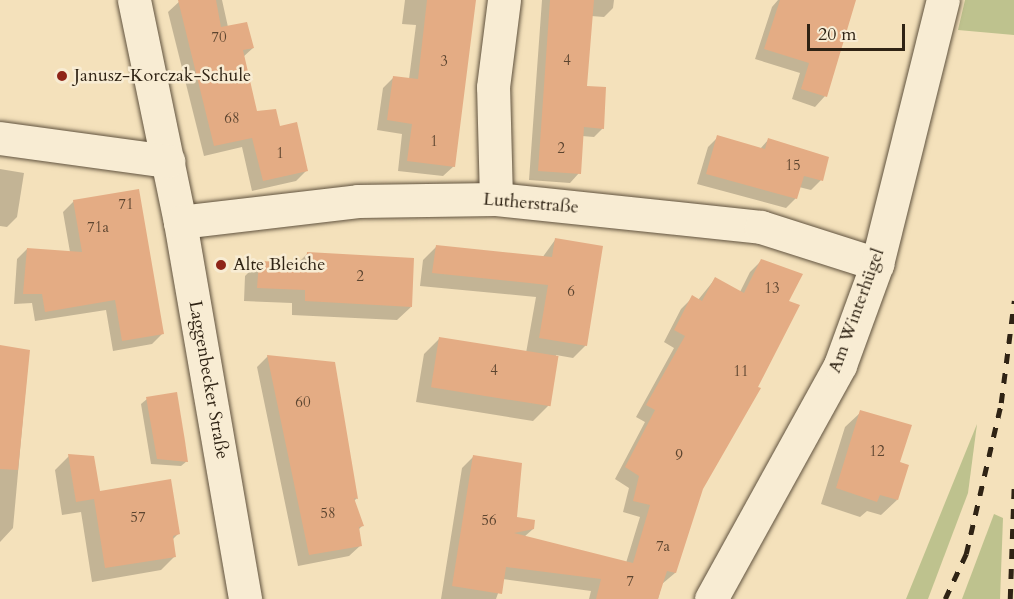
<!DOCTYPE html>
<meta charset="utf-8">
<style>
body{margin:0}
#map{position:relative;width:1014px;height:599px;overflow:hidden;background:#f4e1bb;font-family:Cardo,serif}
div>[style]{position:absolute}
.green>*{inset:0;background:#bec28e}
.shadow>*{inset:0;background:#0003}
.building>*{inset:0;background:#e4ac84;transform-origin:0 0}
.roads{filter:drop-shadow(0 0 2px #60523e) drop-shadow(0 0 2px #60523e)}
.minor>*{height:33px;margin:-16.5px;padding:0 16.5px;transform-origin:16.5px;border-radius:16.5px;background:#f8ecd3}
.rail>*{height:4.5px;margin-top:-2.25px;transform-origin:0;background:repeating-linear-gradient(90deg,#2f2314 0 10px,transparent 0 20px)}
.dots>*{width:16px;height:16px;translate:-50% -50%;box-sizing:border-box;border:3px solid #f8ecd3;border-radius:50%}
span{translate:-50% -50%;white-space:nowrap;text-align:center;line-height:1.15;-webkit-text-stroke:5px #f8ecd3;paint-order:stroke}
.number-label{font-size:15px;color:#5c4530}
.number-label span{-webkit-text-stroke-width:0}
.poi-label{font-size:18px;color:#2f2314}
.left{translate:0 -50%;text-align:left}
.street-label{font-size:18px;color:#2f2314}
.scale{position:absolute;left:807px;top:24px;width:98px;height:27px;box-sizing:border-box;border:3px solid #2f2314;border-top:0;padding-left:8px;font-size:18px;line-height:21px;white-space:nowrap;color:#2f2314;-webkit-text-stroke:4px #f8ecd3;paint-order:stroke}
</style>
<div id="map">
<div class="green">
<div style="clip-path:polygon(965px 0,1014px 0,1014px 35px,958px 30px)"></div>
<div style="clip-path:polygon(977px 424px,968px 493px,928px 599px,906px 599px)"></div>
<div style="clip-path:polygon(994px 514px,1003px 518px,1000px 599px,962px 599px)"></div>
</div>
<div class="shadow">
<div style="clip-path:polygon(181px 0,222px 0,228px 27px,253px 48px,243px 57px,256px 112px,278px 128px,307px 170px,296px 181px,252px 191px,242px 147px,204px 156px,168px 12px)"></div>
<div style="clip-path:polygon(405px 0,475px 0,454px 166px,443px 176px,398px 171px,402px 134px,377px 130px,383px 88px,394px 77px,409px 79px,416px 25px,402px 24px)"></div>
<div style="clip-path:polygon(542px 0,614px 0,613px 8px,604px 17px,591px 16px,586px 87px,603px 128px,594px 137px,582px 136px,579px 173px,570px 183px,529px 180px)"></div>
<div style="clip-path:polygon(778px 0,855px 0,825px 96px,815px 107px,792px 99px,800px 73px,755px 59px,772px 7px)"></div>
<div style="clip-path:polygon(718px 137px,760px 149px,768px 140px,821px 180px,811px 190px,799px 187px,796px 198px,786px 208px,697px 184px,708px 147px)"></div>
<div style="clip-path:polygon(0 169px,24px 173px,17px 217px,7px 227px,0 226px)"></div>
<div style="clip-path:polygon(74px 201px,162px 334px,152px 344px,113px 351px,106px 310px,35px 321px,32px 303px,14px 304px,17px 259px,27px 249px,70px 252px,63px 212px)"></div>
<div style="clip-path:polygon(555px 240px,586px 345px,573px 358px,556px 355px,549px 405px,533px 421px,416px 402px,424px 354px,439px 339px,526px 353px,536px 297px,420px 286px,423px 260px,436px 247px,542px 258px)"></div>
<div style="clip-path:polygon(307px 254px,411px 307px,397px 320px,292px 315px,292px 303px,244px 301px,245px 276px,259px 262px,297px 264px)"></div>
<div style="clip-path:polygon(761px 261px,787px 302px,798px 306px,702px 489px,675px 573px,662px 584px,658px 599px,589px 599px,591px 591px,503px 579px,496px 599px,441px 599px,462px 468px,473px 457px,515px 518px,533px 529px,524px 537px,626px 563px,640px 517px,623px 512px,629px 488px,615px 479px,645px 422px,636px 417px,674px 348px,664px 342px,681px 309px,693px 297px,698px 300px,715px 279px,740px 292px,750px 272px)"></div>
<div style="clip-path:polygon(0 347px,29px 351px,13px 528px,0 542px)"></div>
<div style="clip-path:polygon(268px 356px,357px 498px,354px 501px,363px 525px,358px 530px,361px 545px,349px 556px,298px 566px,257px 367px)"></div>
<div style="clip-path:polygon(147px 399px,187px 461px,181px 466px,151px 464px,141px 404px)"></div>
<div style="clip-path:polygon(861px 412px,897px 500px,881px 515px,867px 511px,860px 517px,821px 504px,845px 427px)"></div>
<div style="clip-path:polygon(69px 456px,98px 493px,178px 534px,172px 540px,175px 556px,161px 570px,92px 582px,81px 512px,62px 515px,55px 470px)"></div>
</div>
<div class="building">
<div style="clip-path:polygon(178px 0,216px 0,221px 27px,247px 22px,254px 48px,243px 50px,257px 111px,276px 109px,280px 126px,297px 122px,308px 171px,263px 181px,252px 138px,214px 146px)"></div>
<div style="clip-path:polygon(427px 0,476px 0,455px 167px,407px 161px,412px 124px,387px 120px,393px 76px,418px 79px)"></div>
<div style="clip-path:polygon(550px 0,594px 0,587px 86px,606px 87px,604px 129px,584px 127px,581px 174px,538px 171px)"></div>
<div style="clip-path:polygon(780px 0,856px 0,827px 97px,801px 89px,809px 63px,764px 49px)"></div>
<div style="clip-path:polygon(717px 135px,765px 149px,768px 138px,829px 157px,823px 181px,804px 176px,797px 199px,706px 174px)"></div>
<div style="clip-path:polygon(139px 189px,164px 334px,122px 341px,115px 300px,45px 312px,42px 294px,23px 294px,27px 248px,82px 252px,73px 200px)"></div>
<div style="clip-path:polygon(555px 238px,603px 246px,587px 346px,539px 338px,548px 285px,432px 273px,436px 245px,552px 257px)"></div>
<div style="clip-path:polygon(307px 252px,414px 258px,412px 307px,305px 301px,305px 290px,257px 288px,259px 261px,306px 263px)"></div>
<div style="clip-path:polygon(761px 259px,803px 274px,789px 301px,800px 305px,758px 387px,761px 388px,703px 489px,676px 573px,667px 571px,658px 599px,596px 599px,601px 579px,506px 567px,502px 594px,452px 586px,473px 455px,522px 463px,517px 517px,535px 520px,534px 529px,514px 533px,633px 563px,650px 505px,633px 501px,639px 476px,625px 467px,655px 410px,646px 405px,685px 336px,674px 330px,692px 295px,702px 301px,715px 277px,744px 293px)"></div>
<div style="left:439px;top:337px;width:121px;height:51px;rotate:9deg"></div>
<div style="clip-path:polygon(0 345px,30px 350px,18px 470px,0 469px)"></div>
<div style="clip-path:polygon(267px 355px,335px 362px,358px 499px,354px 498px,364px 526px,359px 527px,362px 546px,309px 555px)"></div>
<div style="clip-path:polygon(177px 392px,185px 441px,188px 462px,157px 459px,146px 397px)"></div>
<div style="clip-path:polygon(860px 410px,912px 425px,900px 462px,909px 465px,898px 500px,880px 495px,877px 502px,836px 488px)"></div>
<div style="clip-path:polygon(68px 454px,94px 456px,100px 491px,171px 479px,180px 534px,173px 536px,176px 557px,105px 568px,94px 499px,76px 502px)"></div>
</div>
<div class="roads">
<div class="minor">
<div style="left:134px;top:0;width:227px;rotate:78.3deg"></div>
<div style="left:180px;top:222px;width:383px;rotate:80.2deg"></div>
<div style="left:0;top:138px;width:170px;rotate:7.8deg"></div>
<div style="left:496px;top:199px;width:112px;rotate:-91.5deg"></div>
<div style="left:493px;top:87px;width:88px;rotate:-82.8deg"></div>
<div style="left:180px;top:222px;width:179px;rotate:-6.7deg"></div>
<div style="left:358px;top:201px;width:138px;rotate:-0.8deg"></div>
<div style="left:496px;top:199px;width:266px;rotate:6deg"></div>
<div style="left:761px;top:227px;width:122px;rotate:17.7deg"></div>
<div style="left:711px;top:599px;width:267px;rotate:-61.1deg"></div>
<div style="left:840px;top:365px;width:108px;rotate:-69.9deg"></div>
<div style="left:877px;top:264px;width:272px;rotate:-76deg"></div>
</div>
</div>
<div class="rail">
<div style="left:945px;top:599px;width:50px;rotate:-65deg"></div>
<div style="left:966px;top:554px;width:155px;rotate:-76.9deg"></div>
<div style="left:1001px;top:403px;width:103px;rotate:-82.7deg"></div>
<div style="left:1010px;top:599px;width:116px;rotate:-88deg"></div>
</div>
<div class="dots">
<div style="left:62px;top:76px;background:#8f2418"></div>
<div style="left:221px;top:265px;background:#8f2418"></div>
</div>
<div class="number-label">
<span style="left:219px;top:38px">70</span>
<span style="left:567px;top:61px">4</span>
<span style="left:444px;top:62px">3</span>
<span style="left:232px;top:119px">68</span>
<span style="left:434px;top:142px">1</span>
<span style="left:561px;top:149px">2</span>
<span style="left:280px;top:154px">1</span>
<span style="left:793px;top:166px">15</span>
<span style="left:126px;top:205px">71</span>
<span style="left:98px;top:228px">71a</span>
<span style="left:360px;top:277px">2</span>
<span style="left:772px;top:289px">13</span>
<span style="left:571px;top:292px">6</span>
<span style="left:494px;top:371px">4</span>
<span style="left:741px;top:372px">11</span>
<span style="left:303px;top:403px">60</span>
<span style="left:877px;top:452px">12</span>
<span style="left:679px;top:456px">9</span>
<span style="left:328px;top:514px">58</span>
<span style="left:138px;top:518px">57</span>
<span style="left:489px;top:521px">56</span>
<span style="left:663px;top:547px">7a</span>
<span style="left:630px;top:582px">7</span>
</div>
<div class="poi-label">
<span class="left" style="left:74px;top:76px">Janusz-Korczak-Schule</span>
<span class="left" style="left:233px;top:265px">Alte Bleiche</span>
</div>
<div class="street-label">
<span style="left:531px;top:204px;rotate:5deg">Lutherstraße</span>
<span style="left:857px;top:311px;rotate:-70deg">Am Winterhügel</span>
<span style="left:208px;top:380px;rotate:80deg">Laggenbecker Straße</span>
</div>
<div class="scale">20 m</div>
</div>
